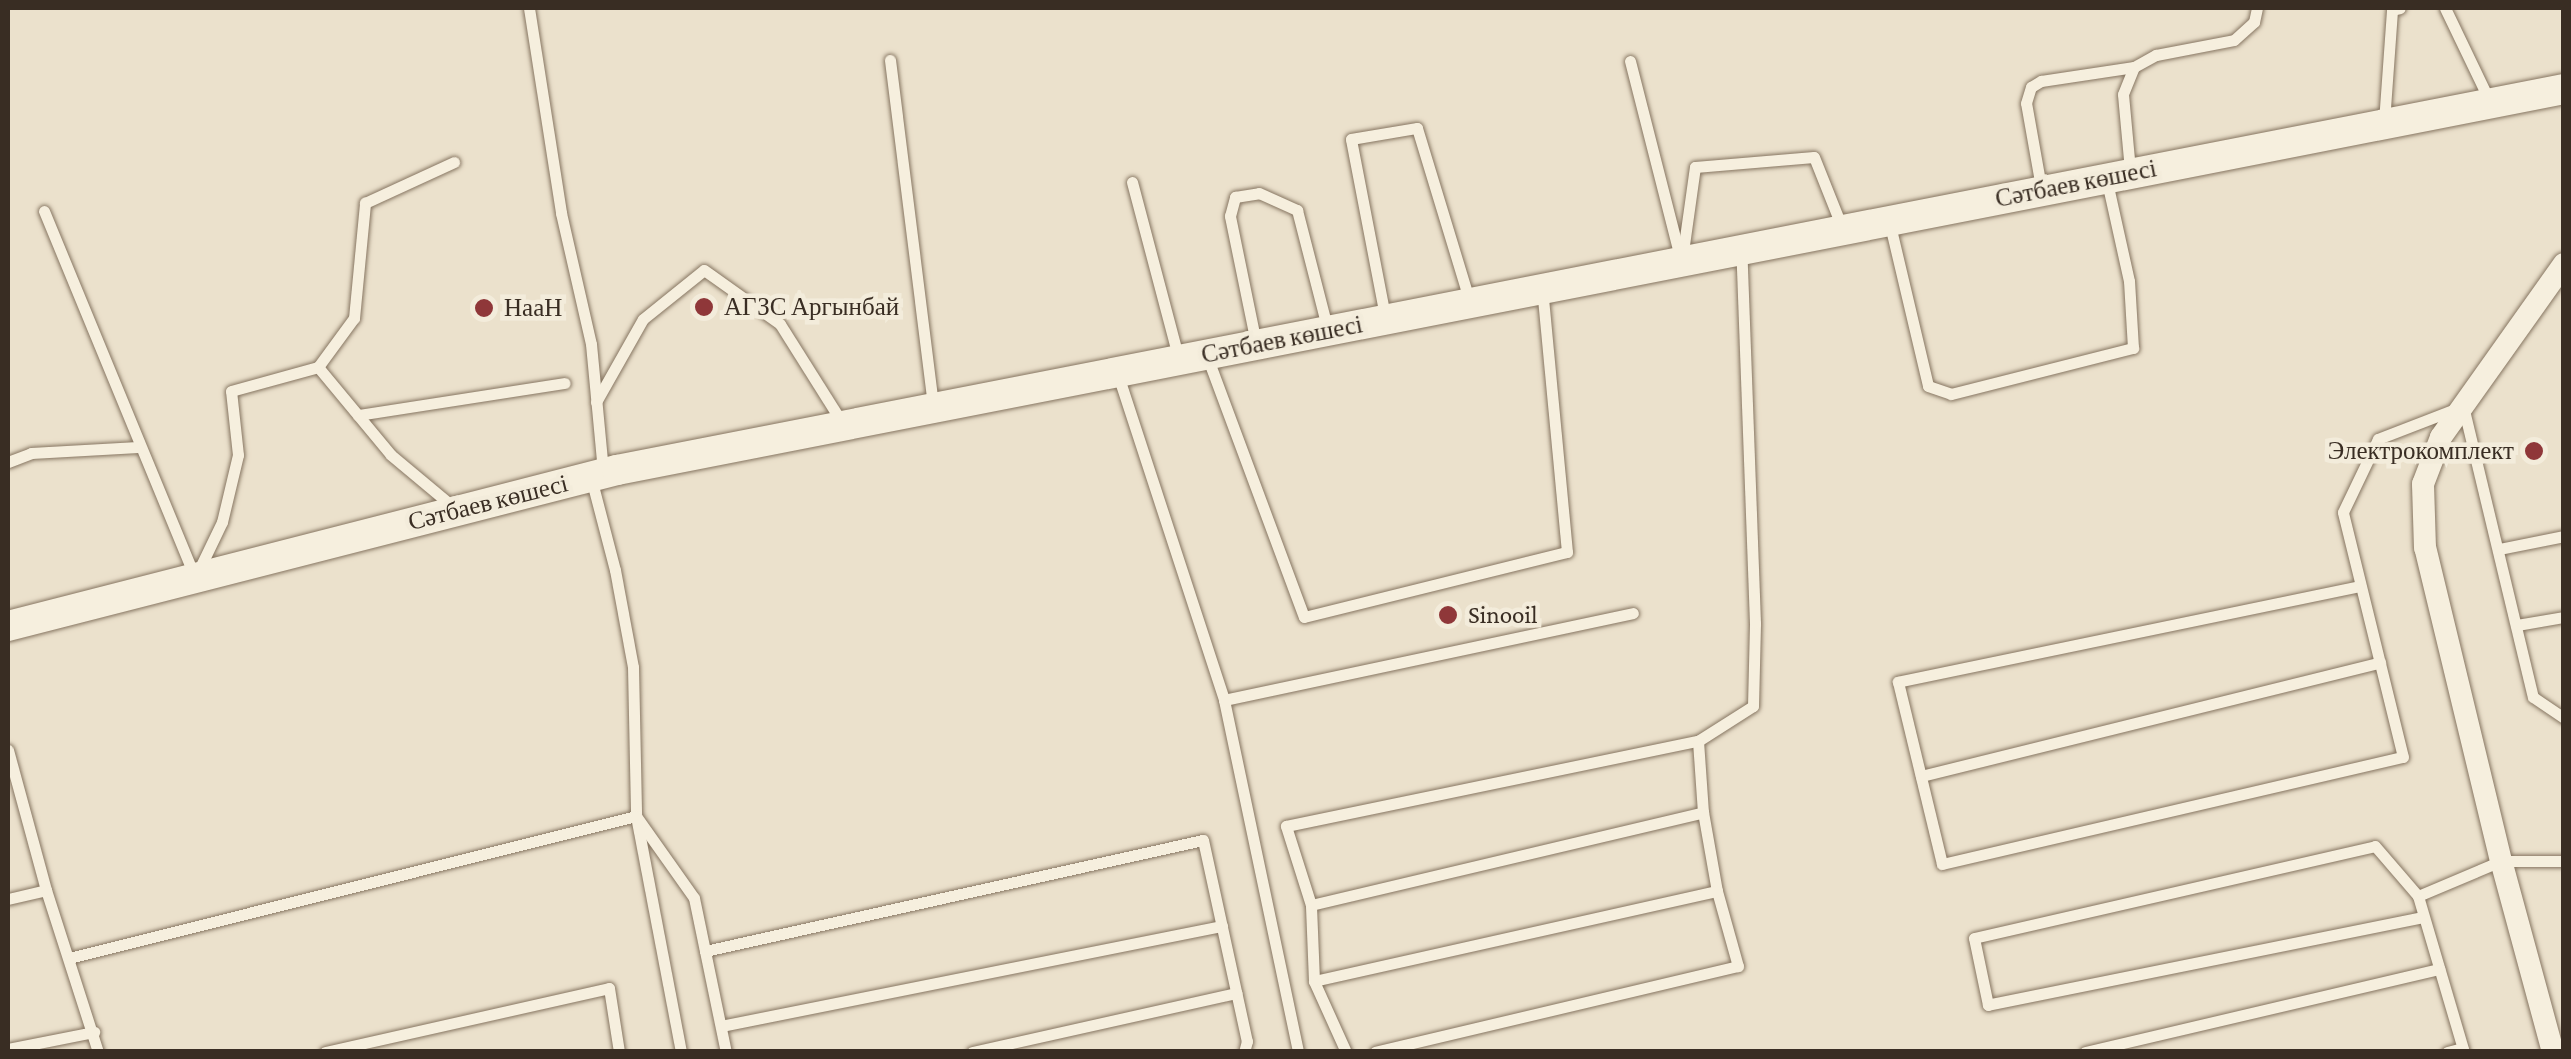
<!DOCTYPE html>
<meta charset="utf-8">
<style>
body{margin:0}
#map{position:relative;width:2571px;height:1059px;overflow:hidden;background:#ebe1cc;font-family:"Crimson Pro",serif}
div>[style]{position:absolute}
.roads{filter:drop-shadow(0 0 2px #867561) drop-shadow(0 0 2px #867561)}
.service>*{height:11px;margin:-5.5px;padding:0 5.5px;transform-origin:5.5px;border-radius:5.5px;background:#f6efde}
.minor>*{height:22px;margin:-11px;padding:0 11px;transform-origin:11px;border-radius:11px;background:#f6efde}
.secondary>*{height:30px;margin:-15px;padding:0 15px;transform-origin:15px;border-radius:15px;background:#f6efde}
.dots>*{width:28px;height:28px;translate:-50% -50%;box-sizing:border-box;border:5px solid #f3ecdb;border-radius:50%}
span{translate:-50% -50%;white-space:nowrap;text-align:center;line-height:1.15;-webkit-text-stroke:9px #f3ecdb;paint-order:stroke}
.street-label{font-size:25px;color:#392d23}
.poi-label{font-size:25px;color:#392d23}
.left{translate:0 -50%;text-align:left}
.right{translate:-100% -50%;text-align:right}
.frame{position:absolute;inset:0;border:10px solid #392d23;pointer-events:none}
</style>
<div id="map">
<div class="roads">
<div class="service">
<div style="left:529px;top:8px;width:207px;rotate:81.1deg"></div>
<div style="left:561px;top:213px;width:134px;rotate:77.1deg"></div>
<div style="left:591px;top:344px;width:127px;rotate:84.6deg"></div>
<div style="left:2445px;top:8px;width:102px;rotate:64.4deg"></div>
<div style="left:890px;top:60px;width:347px;rotate:82.9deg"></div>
<div style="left:1630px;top:61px;width:198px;rotate:75.7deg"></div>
<div style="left:2384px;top:122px;width:112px;rotate:-85.9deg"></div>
<div style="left:2392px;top:10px;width:8px;rotate:-14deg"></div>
<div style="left:2130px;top:170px;width:76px;rotate:-95.3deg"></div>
<div style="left:2123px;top:94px;width:29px;rotate:-68deg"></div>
<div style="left:2134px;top:67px;width:25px;rotate:-29deg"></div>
<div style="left:2156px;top:55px;width:79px;rotate:-10.9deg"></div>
<div style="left:2234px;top:40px;width:27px;rotate:-42deg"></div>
<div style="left:2254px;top:22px;width:14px;rotate:-78deg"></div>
<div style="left:1132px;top:182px;width:180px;rotate:75.2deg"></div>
<div style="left:2041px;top:187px;width:85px;rotate:-100.1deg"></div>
<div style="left:2026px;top:103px;width:17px;rotate:-73deg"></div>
<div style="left:2031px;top:87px;width:12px;rotate:-31deg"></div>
<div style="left:2041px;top:81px;width:94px;rotate:-8.6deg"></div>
<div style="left:44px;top:211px;width:397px;rotate:67.6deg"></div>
<div style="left:195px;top:578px;width:62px;rotate:-64.3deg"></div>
<div style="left:222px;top:522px;width:69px;rotate:-76.6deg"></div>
<div style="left:238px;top:455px;width:64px;rotate:-96.2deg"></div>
<div style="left:231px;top:391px;width:90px;rotate:-15.4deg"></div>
<div style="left:318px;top:367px;width:114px;rotate:50.3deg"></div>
<div style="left:391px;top:455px;width:80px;rotate:39.9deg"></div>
<div style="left:1890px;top:225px;width:165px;rotate:76.7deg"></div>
<div style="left:1928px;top:386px;width:24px;rotate:19deg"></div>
<div style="left:1951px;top:394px;width:188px;rotate:-14.2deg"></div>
<div style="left:2133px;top:348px;width:67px;rotate:-93.4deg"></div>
<div style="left:2129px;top:281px;width:101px;rotate:-102.5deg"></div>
<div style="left:1682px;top:259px;width:93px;rotate:-82deg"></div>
<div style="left:1695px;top:167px;width:119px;rotate:-4.8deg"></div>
<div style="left:1814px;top:157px;width:79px;rotate:68.3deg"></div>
<div style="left:1385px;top:316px;width:180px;rotate:-100.9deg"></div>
<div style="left:1351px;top:139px;width:67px;rotate:-9.5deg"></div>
<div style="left:1417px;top:128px;width:179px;rotate:73.1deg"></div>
<div style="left:1256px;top:343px;width:130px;rotate:-101.6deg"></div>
<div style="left:1230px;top:216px;width:20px;rotate:-75deg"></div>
<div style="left:1235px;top:197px;width:24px;rotate:-9deg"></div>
<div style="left:1259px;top:193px;width:42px;rotate:24.1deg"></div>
<div style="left:1297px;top:210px;width:121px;rotate:75.6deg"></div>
<div style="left:1208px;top:359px;width:275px;rotate:69.6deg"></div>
<div style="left:1304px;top:617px;width:271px;rotate:-13.9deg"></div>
<div style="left:1567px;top:552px;width:264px;rotate:-95.4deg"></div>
<div style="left:318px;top:367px;width:61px;rotate:-53.7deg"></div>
<div style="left:354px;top:318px;width:116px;rotate:-84.5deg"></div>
<div style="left:365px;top:203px;width:98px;rotate:-24.7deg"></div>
<div style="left:1117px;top:372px;width:345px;rotate:71.9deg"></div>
<div style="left:1224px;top:700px;width:418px;rotate:-12deg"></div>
<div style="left:596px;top:402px;width:95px;rotate:-60.5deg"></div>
<div style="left:643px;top:319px;width:78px;rotate:-38.8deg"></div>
<div style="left:704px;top:270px;width:93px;rotate:35.4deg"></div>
<div style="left:780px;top:324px;width:118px;rotate:57.8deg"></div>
<div style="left:358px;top:415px;width:209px;rotate:-8.8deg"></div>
<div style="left:8px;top:462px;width:25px;rotate:-21deg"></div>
<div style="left:31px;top:453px;width:107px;rotate:-3.2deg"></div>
<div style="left:591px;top:478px;width:95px;rotate:75.4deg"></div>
<div style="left:615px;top:570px;width:99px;rotate:79.5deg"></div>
<div style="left:633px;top:667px;width:149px;rotate:88.8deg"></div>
<div style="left:636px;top:816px;width:100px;rotate:54.7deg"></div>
<div style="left:694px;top:898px;width:157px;rotate:78.3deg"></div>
<div style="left:2499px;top:549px;width:66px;rotate:-11.3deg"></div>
<div style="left:2360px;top:586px;width:472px;rotate:168.3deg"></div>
<div style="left:1898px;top:682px;width:187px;rotate:76.4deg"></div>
<div style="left:1942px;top:864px;width:473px;rotate:-13.1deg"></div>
<div style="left:2403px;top:757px;width:252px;rotate:-103.8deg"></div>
<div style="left:2343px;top:512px;width:81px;rotate:-64.4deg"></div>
<div style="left:2378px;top:439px;width:91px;rotate:-21.2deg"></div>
<div style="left:2463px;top:406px;width:299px;rotate:76.5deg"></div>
<div style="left:2533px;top:697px;width:37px;rotate:34deg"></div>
<div style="left:2517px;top:625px;width:48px;rotate:-9.7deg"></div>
<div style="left:1224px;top:700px;width:360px;rotate:78.1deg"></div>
<div style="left:1698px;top:741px;width:65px;rotate:-32.5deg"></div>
<div style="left:1753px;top:706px;width:83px;rotate:-88.6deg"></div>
<div style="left:1755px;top:623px;width:373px;rotate:-92.1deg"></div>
<div style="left:8px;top:750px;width:145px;rotate:74.8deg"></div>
<div style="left:46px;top:890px;width:170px;rotate:72.2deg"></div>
<div style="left:1921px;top:776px;width:473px;rotate:-13.9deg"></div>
<div style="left:2418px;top:896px;width:163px;rotate:73.6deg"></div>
<div style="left:8px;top:899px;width:39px;rotate:-13deg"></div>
<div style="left:1311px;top:905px;width:83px;rotate:-107.6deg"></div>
<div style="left:1286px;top:826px;width:421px;rotate:-11.7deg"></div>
<div style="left:1698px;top:741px;width:71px;rotate:86deg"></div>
<div style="left:2423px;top:917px;width:444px;rotate:168.6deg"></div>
<div style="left:1988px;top:1005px;width:68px;rotate:-101.8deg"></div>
<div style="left:1974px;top:938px;width:411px;rotate:-12.9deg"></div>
<div style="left:2375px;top:846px;width:66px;rotate:49.3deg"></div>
<div style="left:2418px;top:896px;width:90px;rotate:-22.9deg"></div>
<div style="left:2501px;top:861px;width:63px"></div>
<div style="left:705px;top:951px;width:510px;rotate:-12.57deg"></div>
<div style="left:1203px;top:840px;width:206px;rotate:77.7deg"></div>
<div style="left:1247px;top:1041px;width:11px;rotate:105deg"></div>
<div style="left:69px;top:958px;width:585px;rotate:-14.06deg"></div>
<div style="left:636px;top:816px;width:240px;rotate:79.2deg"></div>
<div style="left:1314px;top:981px;width:76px;rotate:-92.3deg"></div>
<div style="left:1311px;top:905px;width:403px;rotate:-13.3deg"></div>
<div style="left:1703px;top:812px;width:80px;rotate:80deg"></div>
<div style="left:1717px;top:891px;width:78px;rotate:74.4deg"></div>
<div style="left:1738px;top:966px;width:373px;rotate:166.7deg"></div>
<div style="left:721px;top:1026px;width:511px;rotate:-11.29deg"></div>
<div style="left:8px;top:1049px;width:88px;rotate:-11.2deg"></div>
<div style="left:325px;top:1052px;width:291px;rotate:-12.7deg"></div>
<div style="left:609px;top:988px;width:65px;rotate:81.1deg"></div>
<div style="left:972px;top:1052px;width:271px;rotate:-12.6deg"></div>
<div style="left:1346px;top:1052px;width:78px;rotate:-114.3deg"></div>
<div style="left:1314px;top:981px;width:413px;rotate:-12.6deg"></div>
<div style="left:2085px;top:1052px;width:364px;rotate:-13.2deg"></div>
<div style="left:2447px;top:1052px;width:16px;rotate:-14deg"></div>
</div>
<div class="minor">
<div style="left:2553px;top:1052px;width:198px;rotate:-105.2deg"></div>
<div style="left:2501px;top:861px;width:322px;rotate:-103.6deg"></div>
<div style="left:2425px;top:548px;width:64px;rotate:-91.8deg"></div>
<div style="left:2423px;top:484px;width:50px;rotate:-69deg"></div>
<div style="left:2441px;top:437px;width:212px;rotate:-54.6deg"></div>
</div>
<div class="secondary">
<div style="left:8px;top:626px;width:629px;rotate:-14.37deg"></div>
<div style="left:617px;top:470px;width:1984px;rotate:-11.07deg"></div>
</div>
</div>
<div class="dots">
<div style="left:704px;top:307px;background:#8f3739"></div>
<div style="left:484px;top:308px;background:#8f3739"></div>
<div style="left:2534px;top:451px;background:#8f3739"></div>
<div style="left:1448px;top:615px;background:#8f3739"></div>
</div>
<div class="street-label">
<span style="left:2076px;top:184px;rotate:-11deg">Сәтбаев көшесі</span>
<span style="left:1282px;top:340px;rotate:-11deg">Сәтбаев көшесі</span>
<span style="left:488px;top:503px;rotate:-14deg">Сәтбаев көшесі</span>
</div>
<div class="poi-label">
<span class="left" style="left:724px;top:307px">АГЗС Аргынбай</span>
<span class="left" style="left:504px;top:308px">НааН</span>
<span class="right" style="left:2514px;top:451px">Электрокомплект</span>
<span class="left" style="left:1468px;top:615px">Sinooil</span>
</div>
<div class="frame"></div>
</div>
